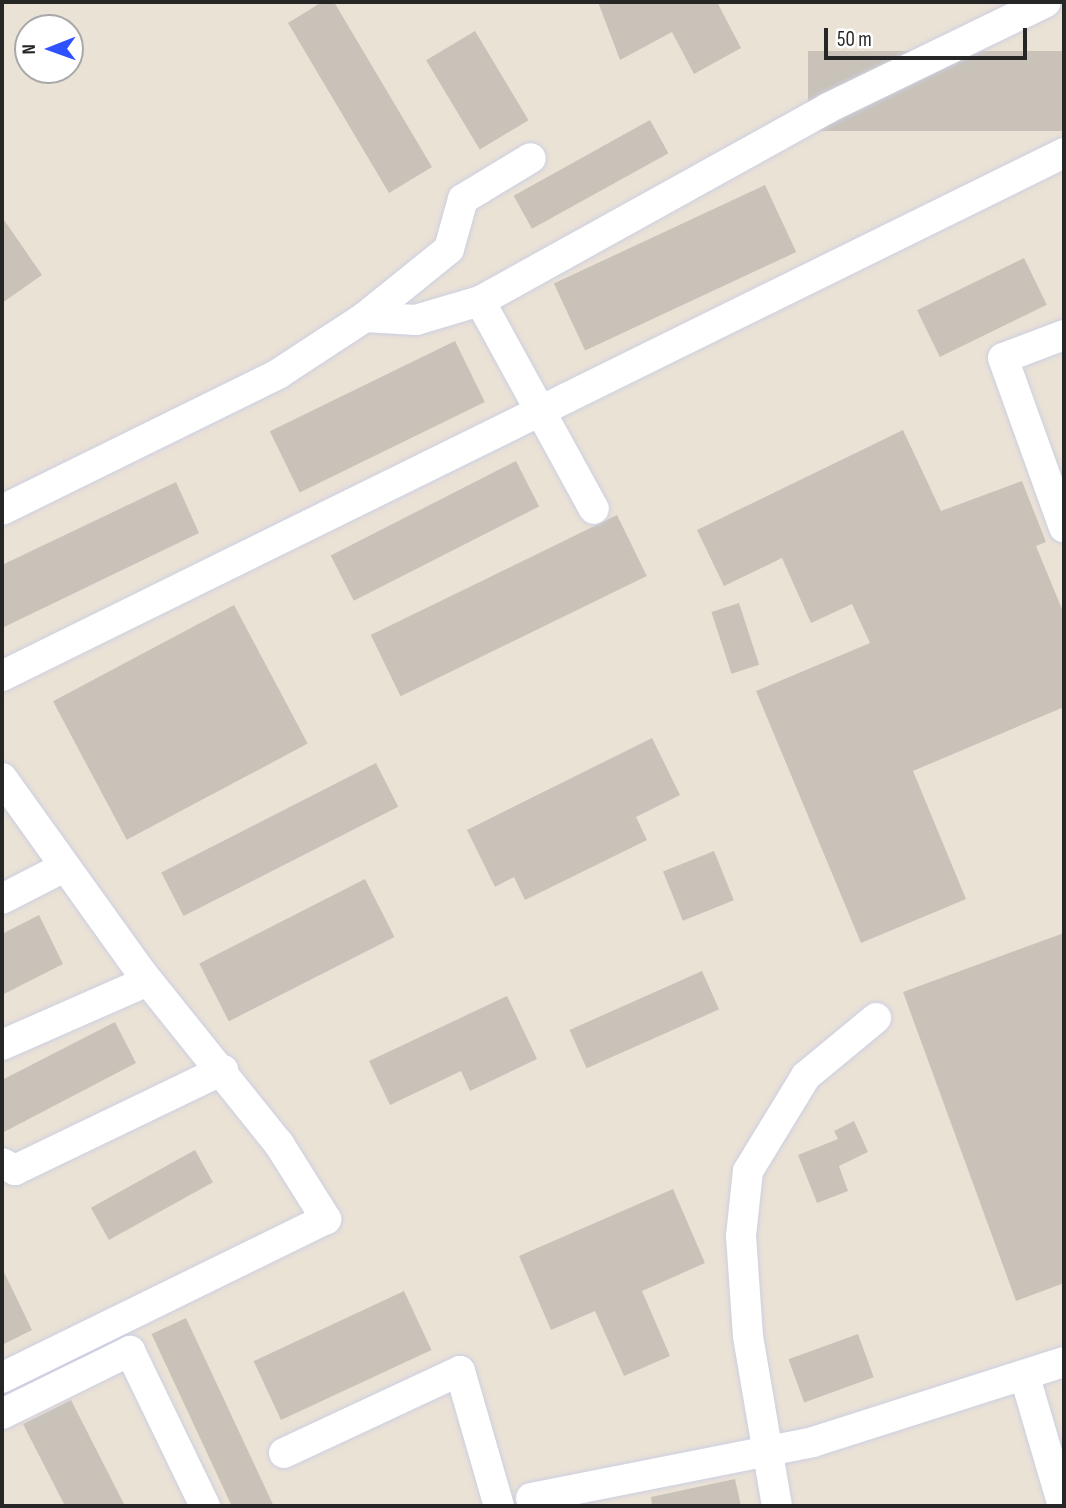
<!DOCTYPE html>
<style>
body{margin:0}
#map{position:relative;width:1066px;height:1508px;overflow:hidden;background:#ebe2d6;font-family:"Sofia Sans Condensed",sans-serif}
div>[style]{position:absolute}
.building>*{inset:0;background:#c8c2b9;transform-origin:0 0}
.roads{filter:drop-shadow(0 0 2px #cccfe1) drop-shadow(0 0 2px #cccfe1)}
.minor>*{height:30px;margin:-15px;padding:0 15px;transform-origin:15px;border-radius:15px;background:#fff}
span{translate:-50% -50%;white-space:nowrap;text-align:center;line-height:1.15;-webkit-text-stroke:6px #fff;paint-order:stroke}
.frame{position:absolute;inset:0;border:4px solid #262626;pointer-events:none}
.north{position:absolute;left:14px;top:14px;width:70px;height:70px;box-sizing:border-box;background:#fff;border:2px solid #a8a8a8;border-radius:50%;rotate:269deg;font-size:19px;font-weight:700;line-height:28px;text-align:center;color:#262626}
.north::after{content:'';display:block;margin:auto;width:24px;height:32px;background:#2f51ff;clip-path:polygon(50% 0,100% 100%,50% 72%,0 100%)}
.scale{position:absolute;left:824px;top:28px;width:203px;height:32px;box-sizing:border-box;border:4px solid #262626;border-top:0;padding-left:9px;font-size:21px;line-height:24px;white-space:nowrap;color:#262626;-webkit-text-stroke:5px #fff;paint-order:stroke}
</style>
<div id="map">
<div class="building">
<div style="clip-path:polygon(322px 2px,334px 2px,432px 167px,389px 193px,288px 23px)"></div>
<div style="clip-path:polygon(598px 2px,717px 2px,741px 48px,694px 74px,672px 32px,620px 60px)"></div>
<div style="left:475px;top:31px;width:104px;height:57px;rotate:59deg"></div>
<div style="left:1064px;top:51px;width:80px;height:256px;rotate:90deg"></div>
<div style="left:650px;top:120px;width:38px;height:156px;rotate:61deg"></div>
<div style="left:765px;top:185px;width:74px;height:233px;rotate:65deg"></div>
<div style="clip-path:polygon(2px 217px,42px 275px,2px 303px)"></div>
<div style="left:1024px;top:258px;width:52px;height:119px;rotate:64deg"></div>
<div style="left:455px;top:341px;width:68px;height:206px;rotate:64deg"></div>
<div style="clip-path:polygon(903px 430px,941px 511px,1022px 481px,1046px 542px,1036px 546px,1064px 614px,1064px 707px,913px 771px,966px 899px,861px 943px,756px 691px,870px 643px,852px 604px,811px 623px,782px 558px,724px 586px,697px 530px)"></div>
<div style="left:516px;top:461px;width:51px;height:208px;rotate:63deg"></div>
<div style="clip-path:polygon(176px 482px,199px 533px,2px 628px,2px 565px)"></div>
<div style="left:617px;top:515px;width:68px;height:274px;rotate:64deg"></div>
<div style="left:739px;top:603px;width:65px;height:29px;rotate:72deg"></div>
<div style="left:234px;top:605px;width:157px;height:205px;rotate:62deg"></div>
<div style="clip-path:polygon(652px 738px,680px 795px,636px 817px,647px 840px,525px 900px,514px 877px,495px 887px,467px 830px)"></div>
<div style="left:376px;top:763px;width:49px;height:241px;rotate:63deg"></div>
<div style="left:714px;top:851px;width:53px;height:55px;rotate:68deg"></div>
<div style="left:365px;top:879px;width:65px;height:186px;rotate:63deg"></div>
<div style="clip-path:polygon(39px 915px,63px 964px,2px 995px,2px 934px)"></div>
<div style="clip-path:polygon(1064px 933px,1064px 1283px,1016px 1301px,903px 992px)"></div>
<div style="left:702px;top:971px;width:42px;height:145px;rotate:66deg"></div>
<div style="clip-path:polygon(507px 996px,537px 1059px,470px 1091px,461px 1071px,390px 1105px,369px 1061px)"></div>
<div style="clip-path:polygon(115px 1022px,136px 1063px,2px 1133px,2px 1080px)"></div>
<div style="clip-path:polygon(854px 1121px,868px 1152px,839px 1166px,848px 1191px,817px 1203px,798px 1155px,838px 1139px,834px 1131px)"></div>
<div style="left:195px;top:1150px;width:37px;height:119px;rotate:61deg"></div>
<div style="clip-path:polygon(673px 1189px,705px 1263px,642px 1291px,670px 1356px,624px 1376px,595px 1311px,551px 1330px,519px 1256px)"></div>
<div style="clip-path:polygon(2px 1268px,32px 1330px,2px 1345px)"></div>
<div style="left:404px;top:1291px;width:65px;height:166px;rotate:65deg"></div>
<div style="left:186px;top:1318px;width:207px;height:38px;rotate:65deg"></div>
<div style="left:858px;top:1334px;width:46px;height:74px;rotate:70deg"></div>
<div style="clip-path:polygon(71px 1400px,125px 1506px,65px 1506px,23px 1424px)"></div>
<div style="clip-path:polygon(735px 1479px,741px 1506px,652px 1506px,651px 1497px)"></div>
</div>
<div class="roads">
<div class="minor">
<div style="left:480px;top:301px;width:398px;rotate:-29deg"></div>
<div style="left:828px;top:108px;width:242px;rotate:-25.9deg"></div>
<div style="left:365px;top:317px;width:51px;rotate:3.4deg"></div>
<div style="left:416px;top:320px;width:67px;rotate:-16.5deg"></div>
<div style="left:480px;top:301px;width:237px;rotate:61.3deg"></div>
<div style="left:1064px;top:335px;width:65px;rotate:159.3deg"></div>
<div style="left:1003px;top:358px;width:180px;rotate:70.2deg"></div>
<div style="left:2px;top:510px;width:308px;rotate:-26.2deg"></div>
<div style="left:278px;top:374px;width:104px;rotate:-33.2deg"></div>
<div style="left:365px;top:317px;width:108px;rotate:-39deg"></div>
<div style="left:449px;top:249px;width:52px;rotate:-74.4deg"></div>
<div style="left:463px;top:199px;width:79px;rotate:-31.1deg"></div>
<div style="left:2px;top:676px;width:1184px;rotate:-26.22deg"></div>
<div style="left:2px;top:778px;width:239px;rotate:54.4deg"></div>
<div style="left:141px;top:972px;width:221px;rotate:51.3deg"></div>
<div style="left:279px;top:1144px;width:89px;rotate:57.9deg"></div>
<div style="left:326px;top:1219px;width:361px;rotate:153.9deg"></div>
<div style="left:2px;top:899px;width:68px;rotate:-27.3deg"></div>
<div style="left:2px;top:1045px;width:159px;rotate:-23.7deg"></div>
<div style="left:2px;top:1163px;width:15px;rotate:28deg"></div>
<div style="left:15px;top:1170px;width:231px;rotate:-25.7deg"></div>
<div style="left:1025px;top:1377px;width:134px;rotate:73.6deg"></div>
<div style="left:2px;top:1414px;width:143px;rotate:-26.2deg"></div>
<div style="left:130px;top:1351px;width:172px;rotate:64.2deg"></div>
<div style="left:284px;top:1453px;width:194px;rotate:-25deg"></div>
<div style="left:460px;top:1371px;width:141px;rotate:73.9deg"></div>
<div style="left:531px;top:1498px;width:288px;rotate:-11.2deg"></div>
<div style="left:813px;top:1442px;width:263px;rotate:-17.7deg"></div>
<div style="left:777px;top:1506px;width:172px;rotate:-99.7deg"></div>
<div style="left:748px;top:1336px;width:100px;rotate:-94deg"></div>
<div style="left:741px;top:1236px;width:65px;rotate:-83.9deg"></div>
<div style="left:748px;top:1171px;width:111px;rotate:-58.6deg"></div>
<div style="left:806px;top:1076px;width:91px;rotate:-39.6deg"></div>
</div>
</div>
<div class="frame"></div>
<div class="north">N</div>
<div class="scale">50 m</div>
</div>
